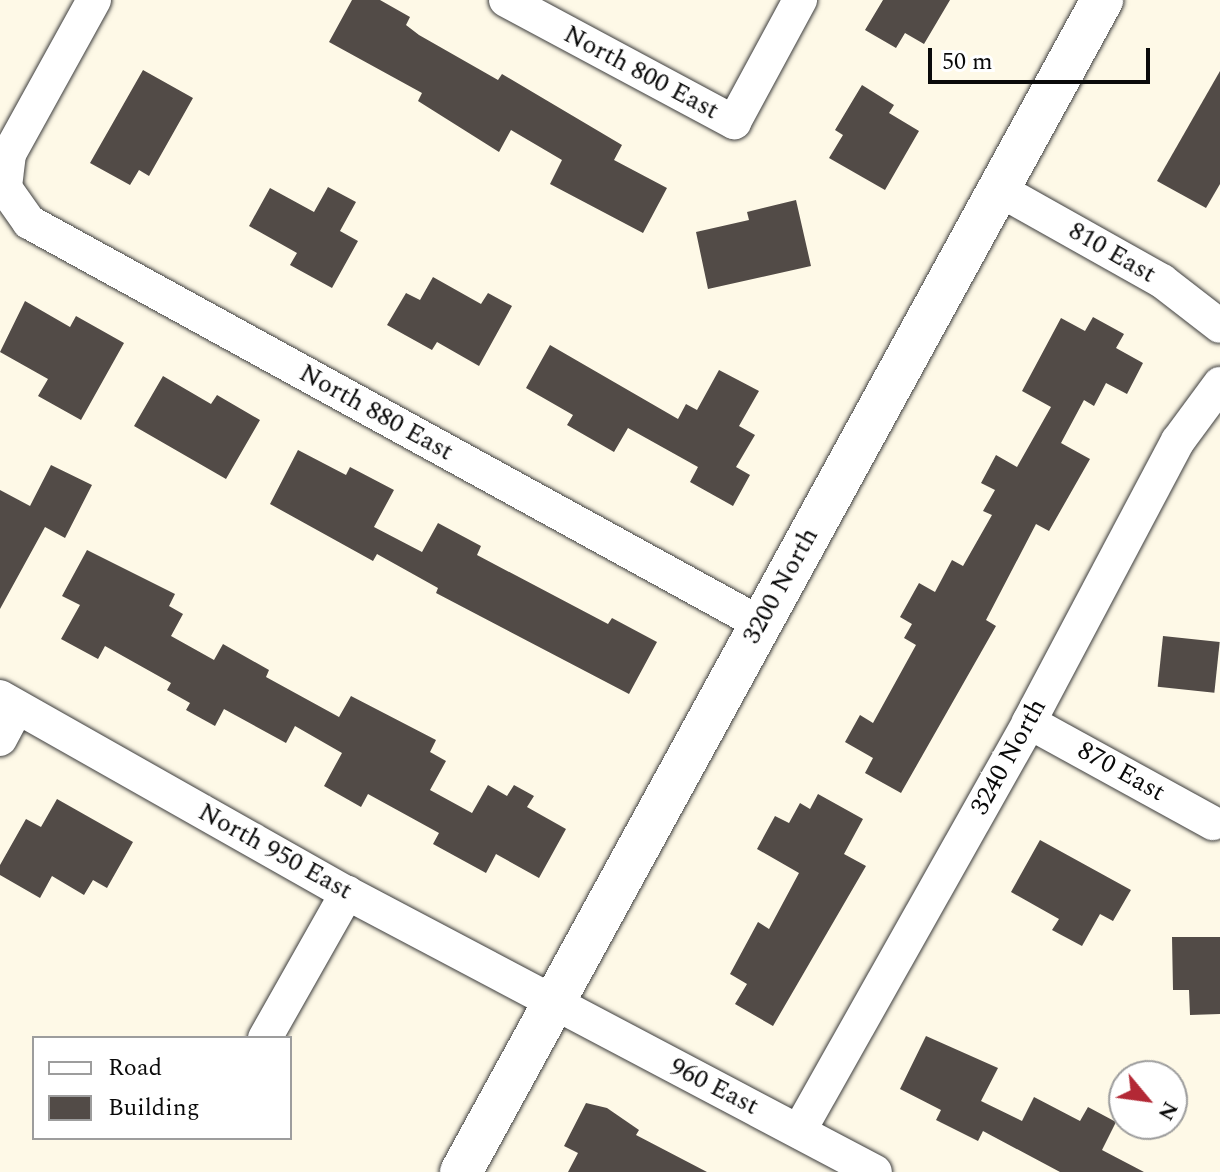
<!DOCTYPE html>
<style>
body{margin:0}
#map{position:relative;width:1220px;height:1172px;overflow:hidden;background:#fef9e7;font-family:Spectral,serif}
div>[style]{position:absolute}
.building>*{inset:0;background:#524b47;transform-origin:0 0}
.roads{filter:drop-shadow(0 0 2px #3d3d3d) drop-shadow(0 0 2px #3d3d3d)}
.minor>*{height:34px;margin:-17px;padding:0 17px;transform-origin:17px;border-radius:17px;background:#fff}
.tertiary>*{height:42px;margin:-21px;padding:0 21px;transform-origin:21px;border-radius:21px;background:#fff}
span{translate:-50% -50%;white-space:nowrap;text-align:center;line-height:1.15;-webkit-text-stroke:8px #fff;paint-order:stroke}
.street-label{font-size:26px;color:#0a0a0a}
.legend{position:absolute;left:32px;top:1036px;width:260px;height:104px;box-sizing:border-box;background:#fff;border:2px solid #9d9d9d;margin:0;padding:10px 14px;list-style:none;font-size:24px;color:#0a0a0a}
.legend li{display:flex;align-items:center;gap:16px;height:40px}
.legend b{width:40px;border:2px solid #9d9d9d}
.north{position:absolute;left:1108px;top:1060px;width:80px;height:80px;box-sizing:border-box;background:#fff;border:2px solid #9d9d9d;border-radius:50%;rotate:119deg;font-size:22px;font-weight:700;line-height:32px;text-align:center;color:#0a0a0a}
.north::after{content:'';display:block;margin:auto;width:28px;height:36px;background:#b32835;clip-path:polygon(50% 0,100% 100%,50% 72%,0 100%)}
.scale{position:absolute;left:928px;top:48px;width:222px;height:36px;box-sizing:border-box;border:4px solid #0a0a0a;border-top:0;padding-left:10px;font-size:24px;line-height:28px;white-space:nowrap;color:#0a0a0a;-webkit-text-stroke:6px #fff;paint-order:stroke}
</style>
<div id="map">
<div class="building">
<div style="clip-path:polygon(352px 0,380px 0,410px 17px,406px 25px,419px 35px,498px 80px,502px 74px,622px 145px,614px 160px,667px 188px,643px 233px,550px 184px,562px 160px,511px 130px,499px 152px,418px 101px,422px 93px,329px 42px)"></div>
<div style="clip-path:polygon(883px 0,950px 0,924px 44px,905px 33px,896px 48px,865px 30px)"></div>
<div style="clip-path:polygon(143px 70px,193px 98px,149px 176px,139px 170px,130px 185px,90px 163px)"></div>
<div style="clip-path:polygon(1220px 71px,1220px 184px,1206px 208px,1157px 181px)"></div>
<div style="clip-path:polygon(862px 85px,894px 105px,889px 113px,919px 131px,885px 190px,829px 158px,843px 135px,835px 130px)"></div>
<div style="clip-path:polygon(328px 187px,356px 202px,340px 231px,358px 241px,332px 288px,290px 265px,297px 253px,249px 226px,270px 188px,314px 212px)"></div>
<div style="clip-path:polygon(796px 200px,811px 266px,708px 289px,696px 232px,749px 220px,747px 212px)"></div>
<div style="clip-path:polygon(433px 277px,481px 304px,488px 293px,512px 306px,479px 366px,437px 342px,432px 350px,387px 325px,406px 293px,420px 300px)"></div>
<div style="clip-path:polygon(25px 301px,70px 327px,76px 316px,124px 343px,81px 420px,38px 396px,48px 379px,0 352px)"></div>
<div style="clip-path:polygon(1093px 317px,1124px 334px,1116px 348px,1143px 363px,1127px 394px,1106px 383px,1094px 406px,1084px 400px,1061px 443px,1090px 459px,1049px 531px,1036px 524px,986px 620px,996px 626px,901px 793px,865px 773px,873px 758px,845px 742px,860px 715px,873px 723px,916px 645px,904px 638px,912px 624px,900px 617px,919px 583px,935px 592px,952px 560px,963px 566px,992px 515px,983px 511px,995px 490px,981px 483px,996px 455px,1017px 467px,1051px 407px,1022px 391px,1061px 318px,1085px 331px)"></div>
<div style="clip-path:polygon(550px 345px,678px 419px,686px 404px,697px 410px,719px 370px,759px 391px,739px 426px,755px 435px,736px 467px,750px 475px,733px 506px,690px 482px,698px 467px,628px 428px,614px 452px,567px 425px,573px 415px,526px 388px)"></div>
<div style="clip-path:polygon(163px 376px,211px 404px,217px 395px,260px 420px,226px 479px,134px 426px)"></div>
<div style="clip-path:polygon(298px 450px,346px 475px,350px 467px,394px 490px,374px 527px,422px 552px,438px 523px,481px 546px,477px 555px,608px 624px,612px 618px,657px 642px,629px 694px,436px 593px,438px 588px,377px 554px,373px 561px,270px 504px)"></div>
<div style="clip-path:polygon(51px 465px,92px 485px,65px 538px,45px 527px,0 609px,0 490px,30px 506px)"></div>
<div style="clip-path:polygon(87px 550px,175px 594px,169px 606px,183px 614px,171px 636px,214px 660px,223px 644px,269px 670px,266px 677px,339px 717px,351px 696px,436px 740px,430px 752px,446px 761px,430px 790px,472px 813px,488px 785px,507px 796px,514px 785px,534px 796px,527px 807px,566px 829px,539px 878px,496px 854px,486px 873px,433px 844px,439px 833px,368px 794px,361px 807px,324px 786px,342px 753px,295px 726px,286px 743px,224px 709px,215px 726px,186px 710px,190px 703px,167px 690px,171px 683px,105px 646px,98px 659px,61px 639px,80px 605px,62px 596px)"></div>
<div style="left:1163px;top:636px;width:57px;height:51px;rotate:6deg"></div>
<div style="clip-path:polygon(818px 794px,863px 819px,844px 854px,866px 866px,773px 1026px,735px 1004px,747px 984px,730px 974px,758px 922px,769px 929px,799px 873px,757px 849px,775px 816px,789px 823px,800px 803px,810px 809px)"></div>
<div style="clip-path:polygon(57px 799px,133px 842px,107px 888px,93px 880px,84px 895px,52px 876px,40px 898px,0 875px,0 865px,26px 819px,41px 827px)"></div>
<div style="clip-path:polygon(1040px 840px,1131px 890px,1113px 921px,1100px 914px,1082px 946px,1052px 930px,1059px 919px,1011px 892px)"></div>
<div style="clip-path:polygon(1172px 937px,1220px 937px,1220px 1014px,1190px 1015px,1189px 990px,1173px 990px)"></div>
<div style="clip-path:polygon(926px 1036px,998px 1068px,981px 1101px,1022px 1121px,1034px 1097px,1080px 1121px,1088px 1107px,1116px 1122px,1102px 1150px,1144px 1172px,1060px 1172px,983px 1131px,978px 1141px,936px 1120px,941px 1110px,900px 1089px)"></div>
<div style="clip-path:polygon(586px 1103px,607px 1108px,639px 1130px,636px 1135px,707px 1172px,568px 1172px,578px 1153px,564px 1146px)"></div>
</div>
<div class="roads">
<div class="minor">
<div style="left:94px;top:0;width:176px;rotate:118.9deg"></div>
<div style="left:9px;top:154px;width:34px;rotate:97deg"></div>
<div style="left:5px;top:188px;width:42px;rotate:54.8deg"></div>
<div style="left:29px;top:222px;width:835px;rotate:28.77deg"></div>
<div style="left:506px;top:0;width:259px;rotate:28.2deg"></div>
<div style="left:734px;top:122px;width:139px;rotate:-61.6deg"></div>
<div style="left:998px;top:189px;width:188px;rotate:29.3deg"></div>
<div style="left:1162px;top:281px;width:73px;rotate:37.8deg"></div>
<div style="left:0;top:697px;width:399px;rotate:29.5deg"></div>
<div style="left:347px;top:893px;width:597px;rotate:27.85deg"></div>
<div style="left:1029px;top:722px;width:210px;rotate:28.8deg"></div>
<div style="left:0;top:739px;width:36px;rotate:-62deg"></div>
<div style="left:265px;top:1038px;width:167px;rotate:-60.5deg"></div>
<div style="left:799px;top:1131px;width:469px;rotate:-60.6deg"></div>
<div style="left:1029px;top:722px;width:318px;rotate:-62.1deg"></div>
<div style="left:1178px;top:441px;width:71px;rotate:-53.6deg"></div>
</div>
<div class="tertiary">
<div style="left:461px;top:1172px;width:1336px;rotate:-61.32deg"></div>
</div>
</div>
<div class="street-label">
<span style="left:641px;top:73px;rotate:28deg">North 800 East</span>
<span style="left:1112px;top:253px;rotate:30deg">810 East</span>
<span style="left:376px;top:413px;rotate:29deg">North 880 East</span>
<span style="left:781px;top:586px;rotate:-61deg">3200 North</span>
<span style="left:1009px;top:757px;rotate:-61deg">3240 North</span>
<span style="left:1121px;top:772px;rotate:29deg">870 East</span>
<span style="left:275px;top:852px;rotate:29deg">North 950 East</span>
<span style="left:714px;top:1087px;rotate:27deg">960 East</span>
</div>
<ul class="legend">
<li><b style="height:10px;background:#fff"></b>Road</li>
<li><b style="height:22px;background:#524b47"></b>Building</li>
</ul>
<div class="north">N</div>
<div class="scale">50 m</div>
</div>
